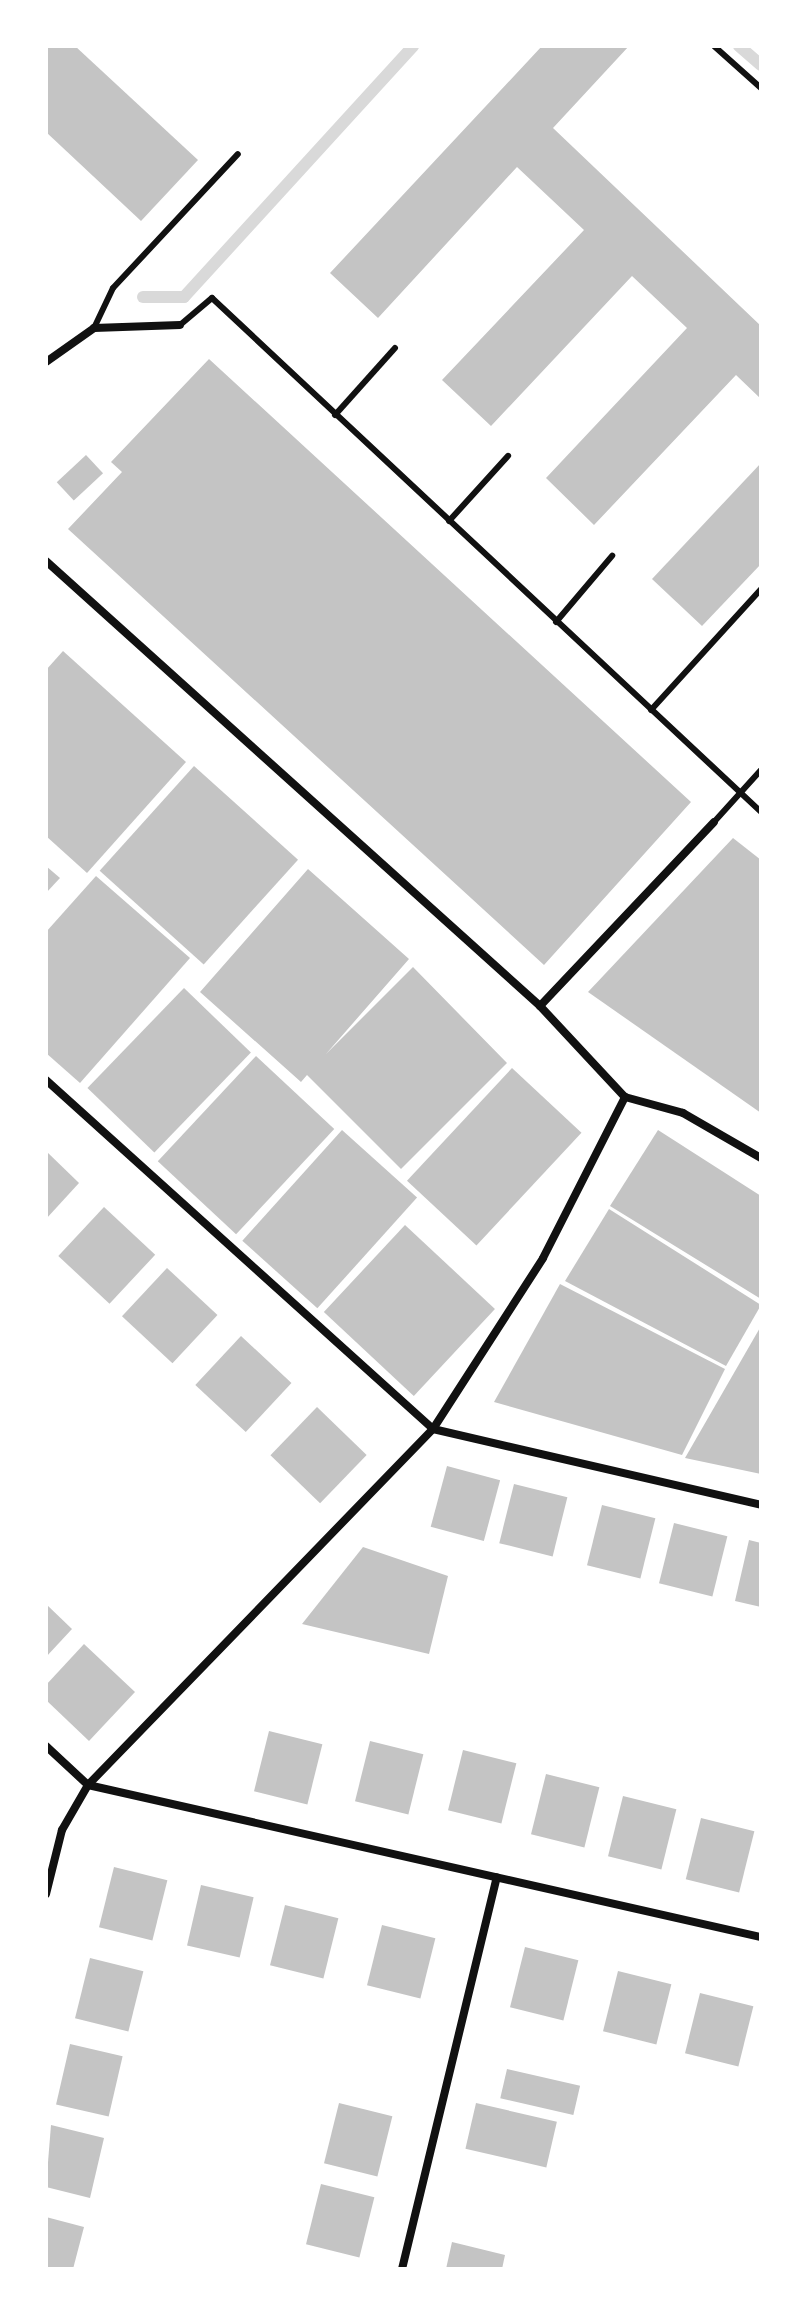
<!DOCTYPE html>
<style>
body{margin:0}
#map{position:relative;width:807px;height:2315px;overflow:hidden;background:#fff;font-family:Inter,sans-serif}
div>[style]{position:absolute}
.stream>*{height:12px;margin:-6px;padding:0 6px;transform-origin:6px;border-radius:6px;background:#d9d9d9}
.building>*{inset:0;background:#c4c4c4;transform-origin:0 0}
.service>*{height:6px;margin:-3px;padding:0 3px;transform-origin:3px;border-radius:3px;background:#111}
.minor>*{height:8px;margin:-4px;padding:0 4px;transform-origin:4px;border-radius:4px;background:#111}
span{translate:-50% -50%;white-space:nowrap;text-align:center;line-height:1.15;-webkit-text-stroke:6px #fff;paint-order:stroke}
.frame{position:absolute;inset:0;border:48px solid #fff;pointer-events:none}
</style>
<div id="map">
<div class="stream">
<div style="left:739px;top:46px;width:29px;rotate:41deg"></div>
<div style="left:143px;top:297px;width:41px"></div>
<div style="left:184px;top:297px;width:340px;rotate:-47.6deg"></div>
</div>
<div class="building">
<div style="clip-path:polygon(46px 46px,75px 46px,198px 160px,141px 221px,46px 132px)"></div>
<div style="clip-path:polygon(542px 46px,629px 46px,553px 128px,761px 326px,761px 399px,736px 375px,594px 525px,546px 478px,687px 328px,632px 276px,491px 426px,442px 380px,584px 230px,517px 167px,378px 318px,330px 273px)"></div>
<div style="clip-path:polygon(209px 359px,691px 802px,544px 965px,68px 529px,122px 472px,111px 462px)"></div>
<div style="left:86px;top:455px;width:25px;height:40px;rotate:47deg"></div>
<div style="clip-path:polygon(761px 463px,761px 564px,702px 626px,652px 579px)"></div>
<div style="clip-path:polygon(63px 651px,186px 762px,87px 873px,46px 836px,46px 670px)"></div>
<div style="left:194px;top:766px;width:140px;height:141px;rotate:42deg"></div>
<div style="clip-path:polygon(733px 838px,761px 860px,761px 1113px,588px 992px)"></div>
<div style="clip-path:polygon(46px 866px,60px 878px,46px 893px)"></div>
<div style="clip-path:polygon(308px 869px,409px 959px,326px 1054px,413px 967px,507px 1063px,401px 1169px,307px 1075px,301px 1082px,200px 992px)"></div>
<div style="clip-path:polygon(96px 876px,190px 958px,80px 1083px,46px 1053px,46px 932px)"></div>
<div style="left:184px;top:988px;width:93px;height:139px;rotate:44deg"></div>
<div style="left:256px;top:1056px;width:107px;height:144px;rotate:43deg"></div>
<div style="left:512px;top:1068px;width:95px;height:154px;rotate:43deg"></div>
<div style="left:342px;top:1130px;width:101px;height:149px;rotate:42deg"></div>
<div style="clip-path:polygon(658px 1130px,761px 1196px,761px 1299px,610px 1206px)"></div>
<div style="clip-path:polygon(46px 1151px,79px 1183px,46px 1219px)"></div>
<div style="left:104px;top:1207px;width:70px;height:67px;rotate:43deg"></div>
<div style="clip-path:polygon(609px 1209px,761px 1305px,726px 1366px,565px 1281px)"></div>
<div style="left:405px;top:1225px;width:123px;height:119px;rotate:43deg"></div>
<div style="left:167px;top:1268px;width:69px;height:66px;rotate:43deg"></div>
<div style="clip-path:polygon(560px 1284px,725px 1369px,682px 1455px,494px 1402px)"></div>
<div style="clip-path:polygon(761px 1326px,761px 1474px,685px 1458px)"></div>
<div style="left:241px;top:1336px;width:69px;height:67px;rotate:43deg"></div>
<div style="left:317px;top:1407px;width:69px;height:67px;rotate:44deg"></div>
<div style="left:447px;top:1466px;width:55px;height:63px;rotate:15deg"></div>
<div style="left:514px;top:1484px;width:55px;height:61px;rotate:14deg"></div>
<div style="left:602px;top:1505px;width:55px;height:62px;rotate:14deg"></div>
<div style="left:674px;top:1523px;width:55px;height:62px;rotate:14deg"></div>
<div style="clip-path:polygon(749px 1540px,761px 1543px,761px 1607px,735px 1601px)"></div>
<div style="clip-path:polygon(363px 1547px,448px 1576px,429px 1654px,302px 1624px)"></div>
<div style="clip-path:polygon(46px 1604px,72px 1629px,46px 1657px)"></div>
<div style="clip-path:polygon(84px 1644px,135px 1692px,89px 1741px,46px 1700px,46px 1685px)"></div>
<div style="left:269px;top:1731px;width:55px;height:62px;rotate:14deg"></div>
<div style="left:370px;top:1741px;width:55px;height:62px;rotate:14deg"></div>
<div style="left:463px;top:1750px;width:55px;height:62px;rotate:14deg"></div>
<div style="left:546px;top:1774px;width:55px;height:62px;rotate:14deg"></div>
<div style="left:623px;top:1796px;width:55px;height:62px;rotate:14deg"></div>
<div style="left:701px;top:1818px;width:55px;height:63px;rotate:14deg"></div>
<div style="left:114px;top:1867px;width:55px;height:62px;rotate:14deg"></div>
<div style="left:201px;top:1885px;width:54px;height:62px;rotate:13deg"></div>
<div style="left:285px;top:1905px;width:55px;height:62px;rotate:14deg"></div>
<div style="left:382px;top:1925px;width:55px;height:62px;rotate:14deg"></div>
<div style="left:525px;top:1947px;width:55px;height:62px;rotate:14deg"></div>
<div style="left:90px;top:1958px;width:55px;height:62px;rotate:14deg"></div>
<div style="left:618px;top:1971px;width:55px;height:62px;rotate:14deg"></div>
<div style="left:700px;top:1993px;width:55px;height:62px;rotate:14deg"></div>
<div style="left:70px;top:2044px;width:54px;height:62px;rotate:13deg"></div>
<div style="left:507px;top:2069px;width:75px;height:30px;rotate:13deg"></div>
<div style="left:339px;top:2103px;width:55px;height:62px;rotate:14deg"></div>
<div style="left:476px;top:2103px;width:83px;height:47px;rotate:13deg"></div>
<div style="clip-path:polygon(51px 2125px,104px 2138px,90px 2198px,46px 2187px)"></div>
<div style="left:321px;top:2184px;width:55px;height:62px;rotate:14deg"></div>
<div style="clip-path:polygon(46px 2217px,84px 2227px,73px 2269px,46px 2269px)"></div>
<div style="clip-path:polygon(452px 2242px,505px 2255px,502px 2269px,446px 2269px)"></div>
</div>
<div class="service">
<div style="left:714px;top:46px;width:63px;rotate:41.8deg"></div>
<div style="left:180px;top:325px;width:42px;rotate:-40.2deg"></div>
<div style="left:212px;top:298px;width:752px;rotate:43.11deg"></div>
<div style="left:94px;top:328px;width:44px;rotate:-64.6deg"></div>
<div style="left:113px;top:288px;width:183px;rotate:-47deg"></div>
<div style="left:335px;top:415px;width:90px;rotate:-48.2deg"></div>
<div style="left:449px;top:521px;width:88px;rotate:-47.8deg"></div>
<div style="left:556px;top:622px;width:87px;rotate:-49.7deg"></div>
<div style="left:651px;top:710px;width:164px;rotate:-47.7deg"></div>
<div style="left:714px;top:822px;width:70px;rotate:-47.9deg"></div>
</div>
<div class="minor">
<div style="left:46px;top:362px;width:59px;rotate:-35.3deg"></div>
<div style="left:94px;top:328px;width:86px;rotate:-2deg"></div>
<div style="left:46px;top:561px;width:665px;rotate:42.01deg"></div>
<div style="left:540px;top:1006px;width:125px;rotate:47deg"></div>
<div style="left:540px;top:1006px;width:253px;rotate:-46.6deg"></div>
<div style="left:46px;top:1080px;width:521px;rotate:42.04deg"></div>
<div style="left:433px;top:1429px;width:337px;rotate:13deg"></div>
<div style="left:625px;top:1097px;width:60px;rotate:15.4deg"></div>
<div style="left:683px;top:1113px;width:90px;rotate:30deg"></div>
<div style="left:46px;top:1746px;width:57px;rotate:42.9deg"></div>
<div style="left:88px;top:1785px;width:690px;rotate:12.73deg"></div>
<div style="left:46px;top:1894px;width:66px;rotate:-76deg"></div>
<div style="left:62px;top:1830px;width:52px;rotate:-60deg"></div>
<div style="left:88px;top:1785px;width:496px;rotate:-45.9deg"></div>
<div style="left:433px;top:1429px;width:203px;rotate:-57.2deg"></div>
<div style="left:543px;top:1258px;width:181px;rotate:-63deg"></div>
<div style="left:402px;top:2269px;width:403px;rotate:-76.4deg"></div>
</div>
<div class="frame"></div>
</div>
